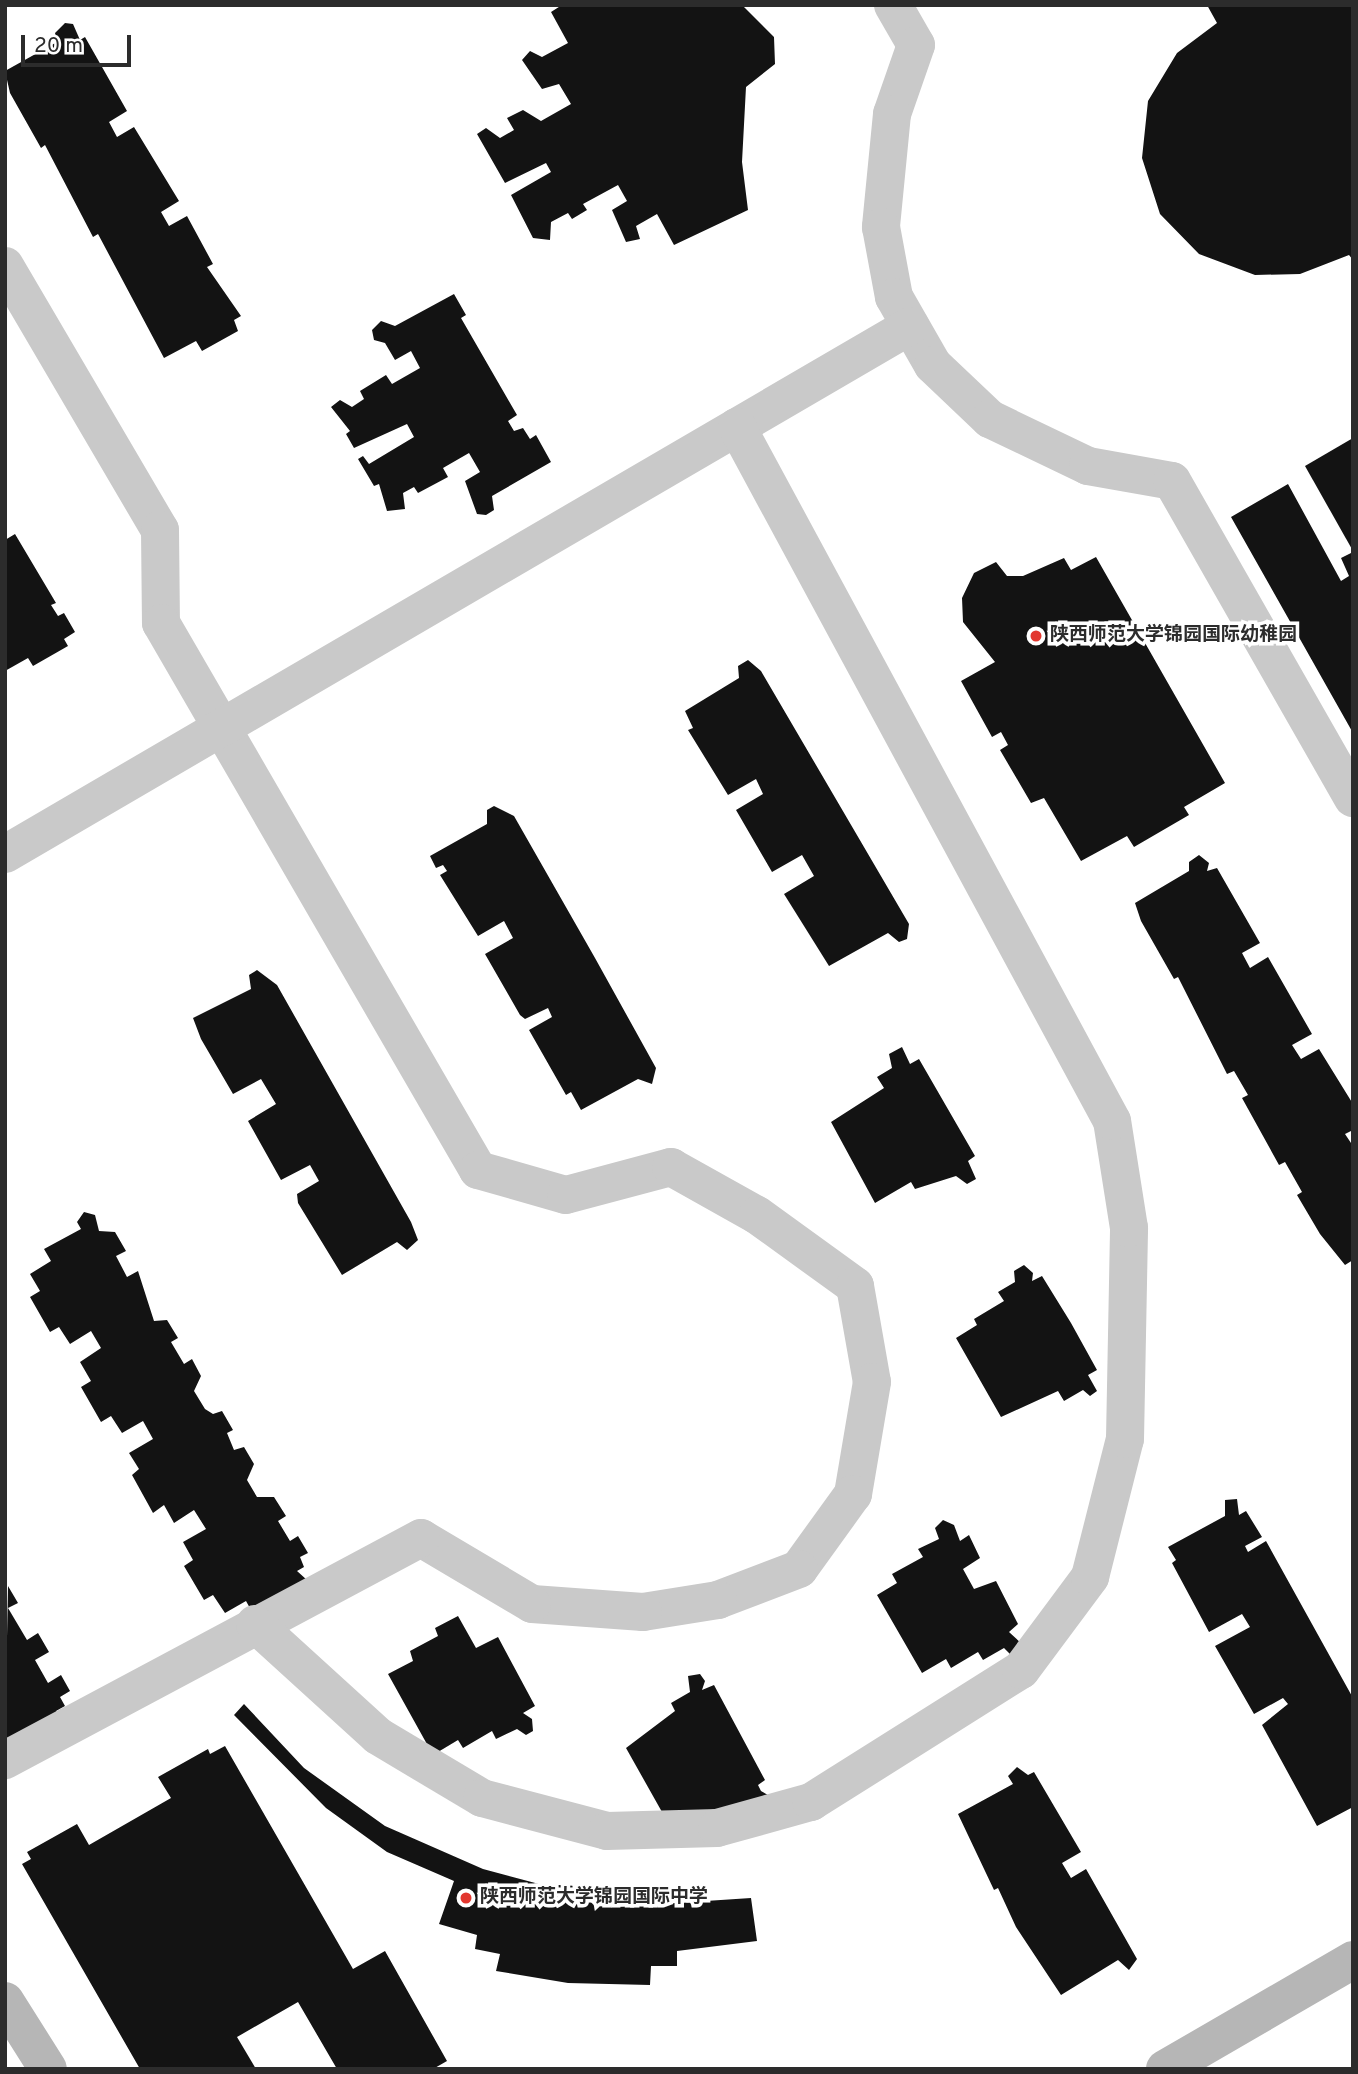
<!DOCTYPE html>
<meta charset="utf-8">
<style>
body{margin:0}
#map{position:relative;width:1358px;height:2074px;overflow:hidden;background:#fff;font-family:Overpass,"Noto Sans SC",sans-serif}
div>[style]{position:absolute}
.building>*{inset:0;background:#131313}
.street>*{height:38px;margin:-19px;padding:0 19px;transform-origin:19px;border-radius:19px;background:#c9c9c9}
.secondary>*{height:38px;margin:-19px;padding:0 19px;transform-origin:19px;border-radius:19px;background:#b6b6b6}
.dots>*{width:19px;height:19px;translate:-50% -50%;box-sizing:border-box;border:4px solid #fff;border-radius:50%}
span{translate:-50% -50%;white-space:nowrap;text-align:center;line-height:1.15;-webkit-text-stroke:7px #fff;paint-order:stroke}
.poi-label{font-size:19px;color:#2c2c2c;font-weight:700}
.left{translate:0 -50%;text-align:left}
.frame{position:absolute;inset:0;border:7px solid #2c2c2c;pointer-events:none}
.scale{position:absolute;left:21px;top:35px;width:110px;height:32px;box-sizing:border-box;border:4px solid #2c2c2c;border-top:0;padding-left:9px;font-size:21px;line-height:24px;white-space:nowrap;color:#2c2c2c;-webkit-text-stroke:5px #fff;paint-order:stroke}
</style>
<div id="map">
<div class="building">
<div style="clip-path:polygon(562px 5px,742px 5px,774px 37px,775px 64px,746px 87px,742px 162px,748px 210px,674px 245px,657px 214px,636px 226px,640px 239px,626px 242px,612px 210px,627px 201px,618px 185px,583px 204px,587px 210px,572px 219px,568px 213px,551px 222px,550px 240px,533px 238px,511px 195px,551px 172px,546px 163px,505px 183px,477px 134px,486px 128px,500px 138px,514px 130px,507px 118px,523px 110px,541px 121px,571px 104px,559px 84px,542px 89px,522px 60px,530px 51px,542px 57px,568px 43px,551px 12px)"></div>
<div style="clip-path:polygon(1207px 5px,1353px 5px,1353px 260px,1349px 255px,1300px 274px,1255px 275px,1199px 254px,1160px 214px,1142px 158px,1148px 101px,1177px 53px,1217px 23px)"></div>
<div style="clip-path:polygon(65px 23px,73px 24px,80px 40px,85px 37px,127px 111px,109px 122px,117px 137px,134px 127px,179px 201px,161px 212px,169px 226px,187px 216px,213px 264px,207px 267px,241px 316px,234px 320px,238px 331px,202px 351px,196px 341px,164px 358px,98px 234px,93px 237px,45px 145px,41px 148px,10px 93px,5px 71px,57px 42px,55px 33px)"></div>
<div style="clip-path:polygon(454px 294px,466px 315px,461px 318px,517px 415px,508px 421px,514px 431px,523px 428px,530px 439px,536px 435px,551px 462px,492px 496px,494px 510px,486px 515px,477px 514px,465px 481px,480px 472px,469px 453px,443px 468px,448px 477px,418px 493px,414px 487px,403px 493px,405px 509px,387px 511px,379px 484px,374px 486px,358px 459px,363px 456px,369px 464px,414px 437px,407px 424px,354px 448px,346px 434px,350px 431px,331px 407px,340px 400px,352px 407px,364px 399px,360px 391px,386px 375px,392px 384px,420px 368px,411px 351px,395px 360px,385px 343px,374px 340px,372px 330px,381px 321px,395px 326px)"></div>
<div style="clip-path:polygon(1353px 438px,1353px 551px,1305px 466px)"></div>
<div style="clip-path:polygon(1288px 484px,1341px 581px,1349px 576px,1341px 558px,1353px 552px,1353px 733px,1231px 517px)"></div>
<div style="clip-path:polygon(15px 534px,56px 603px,51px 605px,58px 616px,64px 613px,75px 632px,64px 639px,68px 646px,33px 666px,28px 658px,5px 671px,5px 540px)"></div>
<div style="clip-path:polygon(1096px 557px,1225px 783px,1184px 807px,1189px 815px,1134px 847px,1127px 836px,1081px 861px,1044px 798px,1031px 803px,1000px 750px,1008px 745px,1001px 732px,992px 737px,961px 681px,995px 662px,963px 622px,962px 598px,974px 573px,996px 562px,1007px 576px,1023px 576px,1064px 558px,1071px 570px)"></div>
<div style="clip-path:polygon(748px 660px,761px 671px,909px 924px,907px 939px,899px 942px,888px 933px,829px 966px,784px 894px,814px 876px,802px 855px,772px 872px,736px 810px,763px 794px,756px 779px,728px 795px,688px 730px,693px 728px,685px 711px,739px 678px,738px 666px)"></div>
<div style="clip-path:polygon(494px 806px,514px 816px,595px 958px,656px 1068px,652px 1084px,638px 1079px,581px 1110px,571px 1092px,566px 1095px,529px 1030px,552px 1017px,548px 1008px,525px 1019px,520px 1015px,485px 954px,513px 938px,504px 921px,478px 936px,440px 875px,447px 871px,443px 865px,436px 868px,430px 856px,487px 824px,487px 810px)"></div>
<div style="clip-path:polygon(1199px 855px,1209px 863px,1207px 871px,1217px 868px,1260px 943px,1242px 953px,1250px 968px,1268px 957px,1312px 1034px,1292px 1045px,1301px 1059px,1319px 1049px,1353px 1104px,1353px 1130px,1345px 1134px,1353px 1146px,1353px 1260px,1345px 1265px,1320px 1234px,1297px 1195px,1302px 1192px,1285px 1162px,1279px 1165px,1242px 1098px,1248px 1095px,1234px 1071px,1227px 1074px,1178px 977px,1174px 979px,1141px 921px,1135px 903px,1189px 871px,1189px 862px)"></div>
<div style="clip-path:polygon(257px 970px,277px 985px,411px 1222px,418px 1240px,407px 1250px,397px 1242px,342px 1275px,298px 1203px,297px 1194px,319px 1181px,310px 1165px,281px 1180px,248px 1121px,276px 1104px,261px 1079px,233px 1094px,201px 1039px,193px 1018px,251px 989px,249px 975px)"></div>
<div style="clip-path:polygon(902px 1047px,910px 1064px,919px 1059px,975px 1156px,968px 1161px,976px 1179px,967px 1184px,956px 1176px,915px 1189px,911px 1182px,875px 1203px,831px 1122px,884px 1088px,877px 1077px,892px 1068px,889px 1054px)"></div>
<div style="clip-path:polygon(84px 1212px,95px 1215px,99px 1231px,115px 1232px,126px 1251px,116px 1256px,127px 1277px,138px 1271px,154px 1321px,167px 1320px,178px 1338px,171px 1342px,184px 1364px,192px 1359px,201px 1376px,194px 1391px,205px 1409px,213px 1414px,222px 1411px,233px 1430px,227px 1433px,234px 1450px,244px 1447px,254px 1464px,247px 1480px,257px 1497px,274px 1497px,286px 1516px,278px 1521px,290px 1541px,298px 1536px,308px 1553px,300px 1557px,304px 1567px,297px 1571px,307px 1580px,251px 1610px,246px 1601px,225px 1613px,213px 1595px,204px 1600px,184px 1566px,193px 1560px,183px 1542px,206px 1529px,194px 1510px,174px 1523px,164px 1505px,153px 1513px,132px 1475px,139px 1469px,129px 1453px,153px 1439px,143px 1421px,122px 1433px,111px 1416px,101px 1422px,81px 1387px,91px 1381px,80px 1362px,101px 1348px,91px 1331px,70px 1344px,59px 1327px,50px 1332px,30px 1297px,40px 1291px,30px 1274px,51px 1261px,44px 1249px,81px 1229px,77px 1222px)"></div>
<div style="clip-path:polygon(1024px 1265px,1033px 1273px,1032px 1281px,1042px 1276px,1071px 1323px,1097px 1370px,1088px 1375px,1097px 1391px,1090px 1396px,1083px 1390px,1064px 1401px,1058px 1391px,1001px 1417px,956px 1338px,977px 1325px,974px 1319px,1004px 1301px,998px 1292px,1015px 1282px,1014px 1271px)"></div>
<div style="clip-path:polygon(1237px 1499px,1239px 1515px,1246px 1511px,1262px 1537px,1245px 1546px,1248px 1552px,1266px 1541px,1353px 1698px,1353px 1807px,1317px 1826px,1262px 1725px,1288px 1704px,1283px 1698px,1254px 1714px,1215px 1646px,1250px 1627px,1242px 1614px,1209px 1632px,1172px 1563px,1176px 1560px,1168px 1547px,1225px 1516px,1225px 1500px)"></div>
<div style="clip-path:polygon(943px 1520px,954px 1525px,960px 1541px,969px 1535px,980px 1558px,963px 1569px,974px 1589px,996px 1581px,1018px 1624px,1009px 1632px,1022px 1644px,1010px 1654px,1004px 1648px,983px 1660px,978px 1652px,951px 1668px,946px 1659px,922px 1673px,877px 1595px,897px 1583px,892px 1574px,923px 1557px,918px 1549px,939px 1539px,935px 1528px)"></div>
<div style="clip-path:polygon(8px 1586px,18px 1603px,8px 1608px,27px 1640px,38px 1633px,49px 1652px,35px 1660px,48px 1683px,61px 1675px,70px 1691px,60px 1697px,65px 1706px,56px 1711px,60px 1717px,11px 1748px,5px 1738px)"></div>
<div style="clip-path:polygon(458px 1616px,476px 1648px,498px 1637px,535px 1706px,523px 1713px,532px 1719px,533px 1731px,526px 1735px,517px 1729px,496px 1739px,492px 1731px,463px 1748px,458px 1740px,433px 1755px,388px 1674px,413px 1661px,410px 1651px,438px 1636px,435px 1628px)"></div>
<div style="clip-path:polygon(700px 1674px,705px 1681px,702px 1690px,714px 1685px,765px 1780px,758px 1785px,761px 1791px,771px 1797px,671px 1828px,626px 1748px,675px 1711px,671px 1703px,690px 1692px,688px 1676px)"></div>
<div style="clip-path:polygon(244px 1704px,304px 1768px,385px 1826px,483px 1869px,539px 1884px,616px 1888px,615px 1907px,751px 1898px,757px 1941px,677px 1951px,677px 1966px,651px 1966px,650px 1985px,568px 1983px,496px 1971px,500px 1954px,475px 1949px,477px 1935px,439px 1924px,454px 1881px,387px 1852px,326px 1808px,234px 1715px)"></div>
<div style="clip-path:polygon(225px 1746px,353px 1969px,385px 1951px,447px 2061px,433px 2069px,337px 2069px,298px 2002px,237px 2037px,256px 2069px,140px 2069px,22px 1864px,31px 1859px,27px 1852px,77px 1824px,89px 1845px,171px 1798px,158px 1777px,208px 1749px,210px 1754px)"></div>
<div style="clip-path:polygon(1017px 1767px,1028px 1775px,1034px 1772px,1081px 1852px,1062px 1863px,1071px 1878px,1086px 1869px,1137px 1959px,1129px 1970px,1118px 1960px,1061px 1995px,1016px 1927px,998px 1888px,994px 1890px,958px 1814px,1013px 1784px,1008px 1776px)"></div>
</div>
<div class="street">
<div style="left:893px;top:5px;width:46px;rotate:60.1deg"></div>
<div style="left:916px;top:45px;width:73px;rotate:109.2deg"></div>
<div style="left:892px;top:114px;width:114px;rotate:95.6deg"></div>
<div style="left:881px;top:227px;width:71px;rotate:79.5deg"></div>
<div style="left:894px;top:297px;width:78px;rotate:60.2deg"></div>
<div style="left:933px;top:365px;width:79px;rotate:43.5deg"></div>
<div style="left:990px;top:419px;width:109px;rotate:25.6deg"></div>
<div style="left:1088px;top:466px;width:85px;rotate:10.1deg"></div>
<div style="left:1172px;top:481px;width:365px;rotate:60.3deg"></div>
<div style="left:5px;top:266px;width:306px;rotate:59.6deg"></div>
<div style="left:160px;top:530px;width:93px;rotate:89.4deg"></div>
<div style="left:161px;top:623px;width:632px;rotate:59.91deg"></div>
<div style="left:478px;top:1170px;width:91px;rotate:15.9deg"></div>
<div style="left:566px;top:1195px;width:109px;rotate:-14.9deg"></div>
<div style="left:671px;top:1167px;width:98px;rotate:29.2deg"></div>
<div style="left:757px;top:1215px;width:121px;rotate:35.9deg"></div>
<div style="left:855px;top:1286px;width:97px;rotate:80deg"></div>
<div style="left:872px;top:1382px;width:114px;rotate:99.6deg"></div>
<div style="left:853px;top:1494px;width:92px;rotate:125.8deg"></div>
<div style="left:799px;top:1569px;width:87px;rotate:159.1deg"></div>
<div style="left:718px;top:1600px;width:76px;rotate:170.9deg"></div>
<div style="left:643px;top:1612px;width:111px;rotate:-175.9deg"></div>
<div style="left:532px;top:1604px;width:129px;rotate:-149.3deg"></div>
<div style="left:421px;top:1538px;width:472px;rotate:151.9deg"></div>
<div style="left:5px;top:854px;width:1048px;rotate:-30.26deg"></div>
<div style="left:255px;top:1624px;width:166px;rotate:42.3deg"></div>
<div style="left:378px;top:1736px;width:121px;rotate:30.8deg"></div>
<div style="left:482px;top:1798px;width:129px;rotate:14.8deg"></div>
<div style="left:607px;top:1831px;width:110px;rotate:-1.6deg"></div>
<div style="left:717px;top:1828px;width:98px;rotate:-15.5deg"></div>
<div style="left:811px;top:1802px;width:248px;rotate:-32.2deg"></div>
<div style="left:1021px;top:1670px;width:116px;rotate:-53.4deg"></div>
<div style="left:1090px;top:1577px;width:142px;rotate:-75.8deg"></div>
<div style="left:1125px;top:1439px;width:211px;rotate:-88.9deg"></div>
<div style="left:1129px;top:1228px;width:108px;rotate:-99deg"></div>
<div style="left:1112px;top:1121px;width:789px;rotate:-118.38deg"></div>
</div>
<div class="secondary">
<div style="left:5px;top:2001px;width:80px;rotate:57.7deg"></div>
<div style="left:1165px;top:2069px;width:217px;rotate:-30.1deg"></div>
</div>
<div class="dots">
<div style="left:1036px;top:636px;background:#e2372f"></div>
<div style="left:466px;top:1898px;background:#e2372f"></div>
</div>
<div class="poi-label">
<span class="left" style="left:1050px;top:636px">陕西师范大学锦园国际幼稚园</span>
<span class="left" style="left:480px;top:1898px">陕西师范大学锦园国际中学</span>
</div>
<div class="frame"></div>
<div class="scale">20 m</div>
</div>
